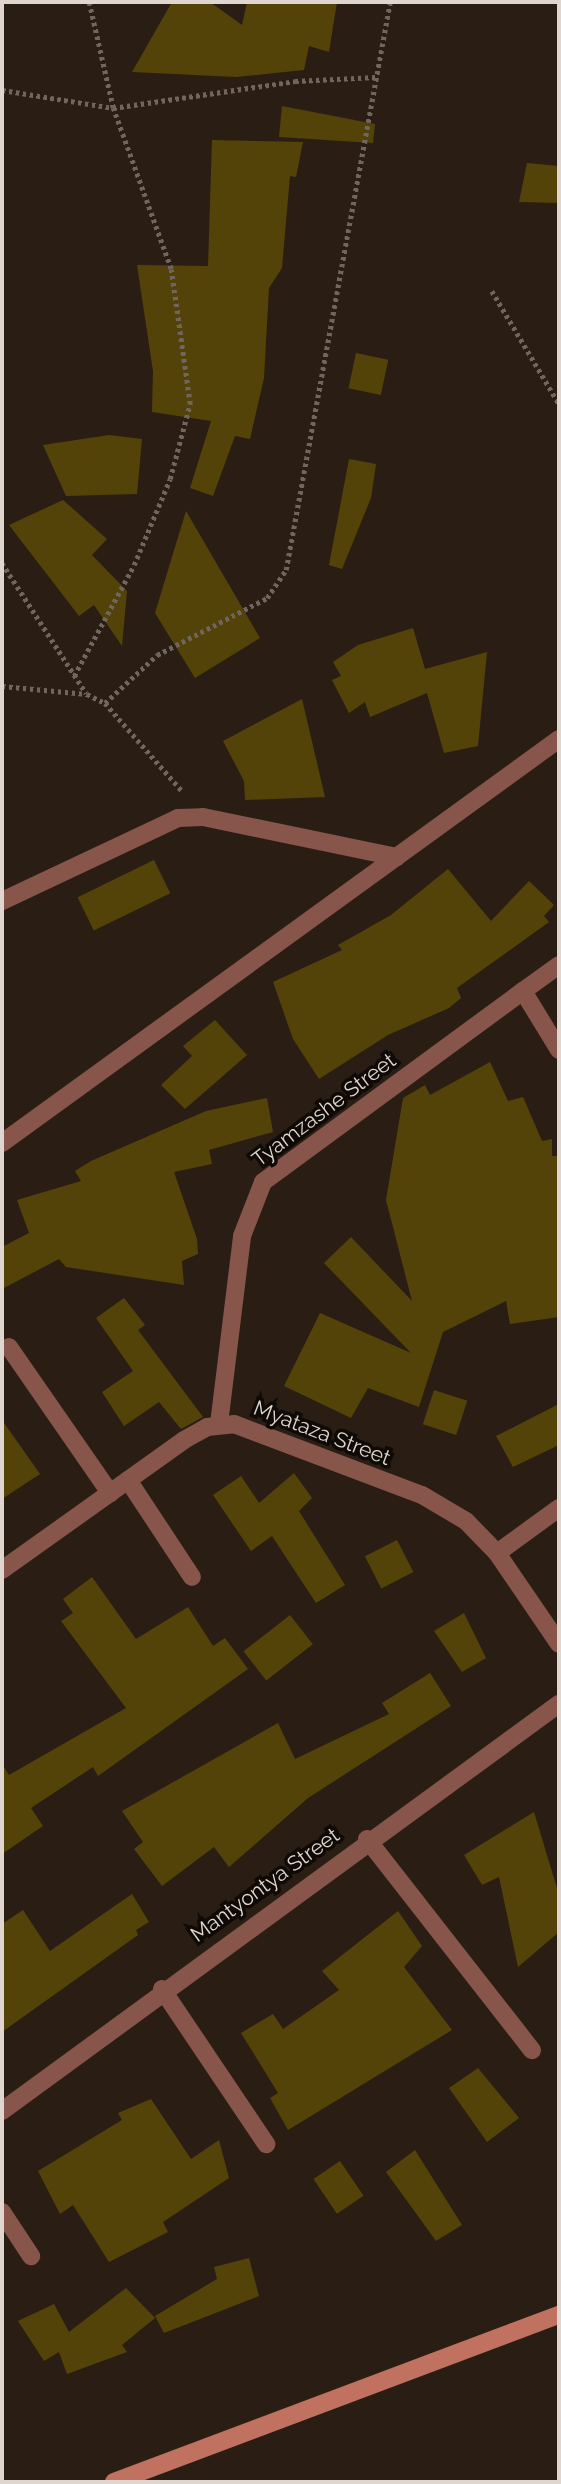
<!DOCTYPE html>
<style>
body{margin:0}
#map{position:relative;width:561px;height:2484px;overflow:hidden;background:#2a1e14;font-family:Raleway,sans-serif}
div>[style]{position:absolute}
.building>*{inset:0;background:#544309;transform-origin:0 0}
.path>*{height:4.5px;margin-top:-2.25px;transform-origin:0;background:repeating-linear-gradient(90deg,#71665e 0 3.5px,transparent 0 7px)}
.lane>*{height:18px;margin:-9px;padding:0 9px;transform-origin:9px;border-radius:9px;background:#87554a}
.street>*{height:18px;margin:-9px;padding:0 9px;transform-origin:9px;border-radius:9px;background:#87554a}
.secondary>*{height:18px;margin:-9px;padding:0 9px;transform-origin:9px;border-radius:9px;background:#c07160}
span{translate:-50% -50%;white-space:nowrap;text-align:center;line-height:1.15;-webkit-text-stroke:7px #0f0a06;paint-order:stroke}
.street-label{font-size:21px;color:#ded6cf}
.frame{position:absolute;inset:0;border:4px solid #ded6cf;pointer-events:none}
</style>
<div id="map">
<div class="building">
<div style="clip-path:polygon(172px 2px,210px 2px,242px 25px,247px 2px,337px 2px,329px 52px,309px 46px,304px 70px,236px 77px,132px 72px)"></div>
<div style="clip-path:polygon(282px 106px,375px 124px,373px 143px,279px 137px)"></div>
<div style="clip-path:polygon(212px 140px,303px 142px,296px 177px,290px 176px,282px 268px,269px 288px,264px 378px,250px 439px,235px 436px,213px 496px,190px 488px,211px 421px,152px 412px,153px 371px,137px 265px,208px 266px)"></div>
<div style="clip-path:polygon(527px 163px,559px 166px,559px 203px,519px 202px)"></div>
<div style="left:356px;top:353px;width:33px;height:36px;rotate:12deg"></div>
<div style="clip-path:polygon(109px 435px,142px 439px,137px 494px,66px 496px,43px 445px)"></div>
<div style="clip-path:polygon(349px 459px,376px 464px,371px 498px,342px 569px,329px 565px)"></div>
<div style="clip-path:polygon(63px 500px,107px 539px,92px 555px,127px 591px,122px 646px,94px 605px,79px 616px,9px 525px)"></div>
<div style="clip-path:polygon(186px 511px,260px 638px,195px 678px,155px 613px)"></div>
<div style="clip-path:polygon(413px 628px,425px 669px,487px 652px,478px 746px,444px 753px,427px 693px,370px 717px,365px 702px,349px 713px,332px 680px,341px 676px,333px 662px,358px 645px)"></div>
<div style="clip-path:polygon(302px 699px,325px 797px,245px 800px,244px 781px,223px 741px)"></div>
<div style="left:154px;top:860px;width:37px;height:85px;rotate:64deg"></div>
<div style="clip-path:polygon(448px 869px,491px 921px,529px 881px,554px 905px,544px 916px,549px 922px,457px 988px,461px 998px,449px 1008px,388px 1035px,319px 1079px,293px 1039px,273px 982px,342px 950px,338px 945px,391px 915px)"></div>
<div style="clip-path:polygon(215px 1020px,247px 1055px,185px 1109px,161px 1085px,192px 1056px,183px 1046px)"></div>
<div style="clip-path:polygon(490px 1062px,508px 1101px,523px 1097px,542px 1141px,552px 1139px,552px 1156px,559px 1156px,559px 1317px,510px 1324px,506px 1301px,443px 1332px,419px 1407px,368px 1388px,351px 1418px,284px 1386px,320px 1313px,411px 1353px,324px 1263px,351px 1237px,412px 1301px,386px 1200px,403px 1098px,425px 1085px,430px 1095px)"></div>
<div style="clip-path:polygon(267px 1098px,273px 1132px,209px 1150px,212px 1164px,174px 1172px,197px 1239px,198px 1254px,182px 1261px,184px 1285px,66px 1267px,59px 1259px,2px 1289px,2px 1247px,29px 1233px,17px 1200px,81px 1181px,75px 1171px,91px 1161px,206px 1111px)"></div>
<div style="clip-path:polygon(124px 1298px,145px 1325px,138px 1330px,203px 1417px,181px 1429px,159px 1402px,124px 1426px,102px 1392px,133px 1371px,96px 1318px)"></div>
<div style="left:434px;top:1390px;width:35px;height:36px;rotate:18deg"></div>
<div style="clip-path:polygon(559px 1404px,559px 1445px,513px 1467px,496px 1436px)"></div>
<div style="clip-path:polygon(2px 1420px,40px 1474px,2px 1499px)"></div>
<div style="clip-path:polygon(294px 1473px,312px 1498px,299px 1511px,345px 1585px,316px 1603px,272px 1536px,251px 1551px,213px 1495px,241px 1476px,259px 1503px)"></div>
<div style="left:397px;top:1540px;width:36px;height:36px;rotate:63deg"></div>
<div style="clip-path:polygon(92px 1577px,136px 1639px,188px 1607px,213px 1646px,225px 1638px,248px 1669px,98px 1776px,93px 1767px,31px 1808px,43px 1826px,2px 1854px,2px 1764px,9px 1775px,126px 1708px,61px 1621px,73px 1613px,63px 1599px)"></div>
<div style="clip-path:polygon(464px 1613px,486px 1658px,462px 1672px,434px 1631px)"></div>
<div style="left:290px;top:1615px;width:37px;height:59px;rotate:52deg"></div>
<div style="clip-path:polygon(430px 1673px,451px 1706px,308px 1798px,229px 1867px,214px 1847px,162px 1886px,134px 1849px,143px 1842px,122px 1811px,278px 1723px,295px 1759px,389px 1714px,382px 1703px)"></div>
<div style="clip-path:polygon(534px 1812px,559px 1895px,559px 1932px,518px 1967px,499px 1877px,482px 1885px,464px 1855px)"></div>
<div style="clip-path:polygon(132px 1894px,149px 1922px,136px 1930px,138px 1935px,2px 2032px,2px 1924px,23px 1910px,50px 1951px)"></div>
<div style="clip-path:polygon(398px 1911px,422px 1946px,404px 1967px,452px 2030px,288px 2130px,270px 2098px,278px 2093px,241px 2033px,273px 2014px,283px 2029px,339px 1990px,322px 1971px)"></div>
<div style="clip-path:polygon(478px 2068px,519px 2118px,487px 2142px,449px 2088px)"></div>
<div style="clip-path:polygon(151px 2099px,191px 2159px,219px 2140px,229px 2178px,163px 2222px,168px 2232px,109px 2262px,73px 2205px,60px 2214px,38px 2171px,122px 2120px,118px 2113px)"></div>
<div style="clip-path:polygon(415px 2150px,462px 2225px,436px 2241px,386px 2172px)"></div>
<div style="left:340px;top:2161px;width:42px;height:32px;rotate:56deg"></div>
<div style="clip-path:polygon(249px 2258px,259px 2296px,164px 2333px,155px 2316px,217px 2279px,214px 2267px)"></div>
<div style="clip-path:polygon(126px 2288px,155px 2318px,122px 2345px,127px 2352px,67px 2374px,59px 2352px,44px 2361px,18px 2321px,54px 2304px,69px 2332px)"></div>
</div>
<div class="path">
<div style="left:2px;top:90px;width:112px;rotate:9.2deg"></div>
<div style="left:113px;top:108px;width:184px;rotate:-8.4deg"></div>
<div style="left:295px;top:81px;width:81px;rotate:-2.8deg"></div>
<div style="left:492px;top:291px;width:131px;rotate:59.3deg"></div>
<div style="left:2px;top:563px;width:155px;rotate:57.1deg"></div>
<div style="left:74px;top:676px;width:126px;rotate:-61.6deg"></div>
<div style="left:134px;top:565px;width:93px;rotate:-67.3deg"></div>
<div style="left:170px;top:479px;width:78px;rotate:-75.1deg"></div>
<div style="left:190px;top:404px;width:136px;rotate:-98deg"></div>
<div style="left:171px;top:269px;width:171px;rotate:-109.8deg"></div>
<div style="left:113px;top:108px;width:109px;rotate:-102.8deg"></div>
<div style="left:2px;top:686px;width:85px;rotate:5.4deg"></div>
<div style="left:87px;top:694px;width:20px;rotate:27deg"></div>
<div style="left:105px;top:703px;width:117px;rotate:48.8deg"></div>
<div style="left:105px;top:703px;width:71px;rotate:-42.7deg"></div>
<div style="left:157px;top:655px;width:124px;rotate:-27.4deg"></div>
<div style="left:267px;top:598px;width:34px;rotate:-56deg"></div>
<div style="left:286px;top:570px;width:577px;rotate:-79.62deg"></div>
</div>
<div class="lane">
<div style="left:2px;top:901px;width:195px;rotate:-25.2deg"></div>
<div style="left:178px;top:818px;width:25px;rotate:-2deg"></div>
<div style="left:203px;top:817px;width:198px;rotate:11.7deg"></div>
<div style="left:523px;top:991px;width:44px;rotate:-35.8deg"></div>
<div style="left:2px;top:1143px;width:688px;rotate:-35.95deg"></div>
</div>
<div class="street">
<div style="left:9px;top:1347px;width:178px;rotate:55.3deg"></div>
<div style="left:219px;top:1424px;width:189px;rotate:-83deg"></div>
<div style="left:242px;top:1236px;width:58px;rotate:-68.7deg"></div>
<div style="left:263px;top:1182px;width:323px;rotate:-36.3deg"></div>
<div style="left:523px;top:991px;width:69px;rotate:58.6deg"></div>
<div style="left:128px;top:1480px;width:116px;rotate:56.6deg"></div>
<div style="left:497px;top:1553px;width:77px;rotate:-36deg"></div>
<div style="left:2px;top:1570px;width:224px;rotate:-35.5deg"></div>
<div style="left:184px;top:1440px;width:26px;rotate:-29deg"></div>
<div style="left:207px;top:1427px;width:27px;rotate:-6deg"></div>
<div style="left:234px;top:1424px;width:201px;rotate:20.7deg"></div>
<div style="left:422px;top:1495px;width:51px;rotate:30.6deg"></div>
<div style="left:466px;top:1521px;width:45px;rotate:45.9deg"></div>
<div style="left:497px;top:1553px;width:110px;rotate:55.7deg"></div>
<div style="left:367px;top:1839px;width:268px;rotate:52deg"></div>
<div style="left:162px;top:1989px;width:187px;rotate:56.1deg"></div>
<div style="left:2px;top:2111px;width:690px;rotate:-36.16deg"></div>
<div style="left:2px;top:2212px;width:53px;rotate:56.6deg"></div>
</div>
<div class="secondary">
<div style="left:114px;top:2482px;width:475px;rotate:-20.6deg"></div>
</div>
<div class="street-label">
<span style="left:324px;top:1110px;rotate:-37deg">Tyamzashe Street</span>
<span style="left:322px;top:1433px;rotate:21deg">Myataza Street</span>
<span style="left:265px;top:1885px;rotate:-36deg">Mantyontya Street</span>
</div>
<div class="frame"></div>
</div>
